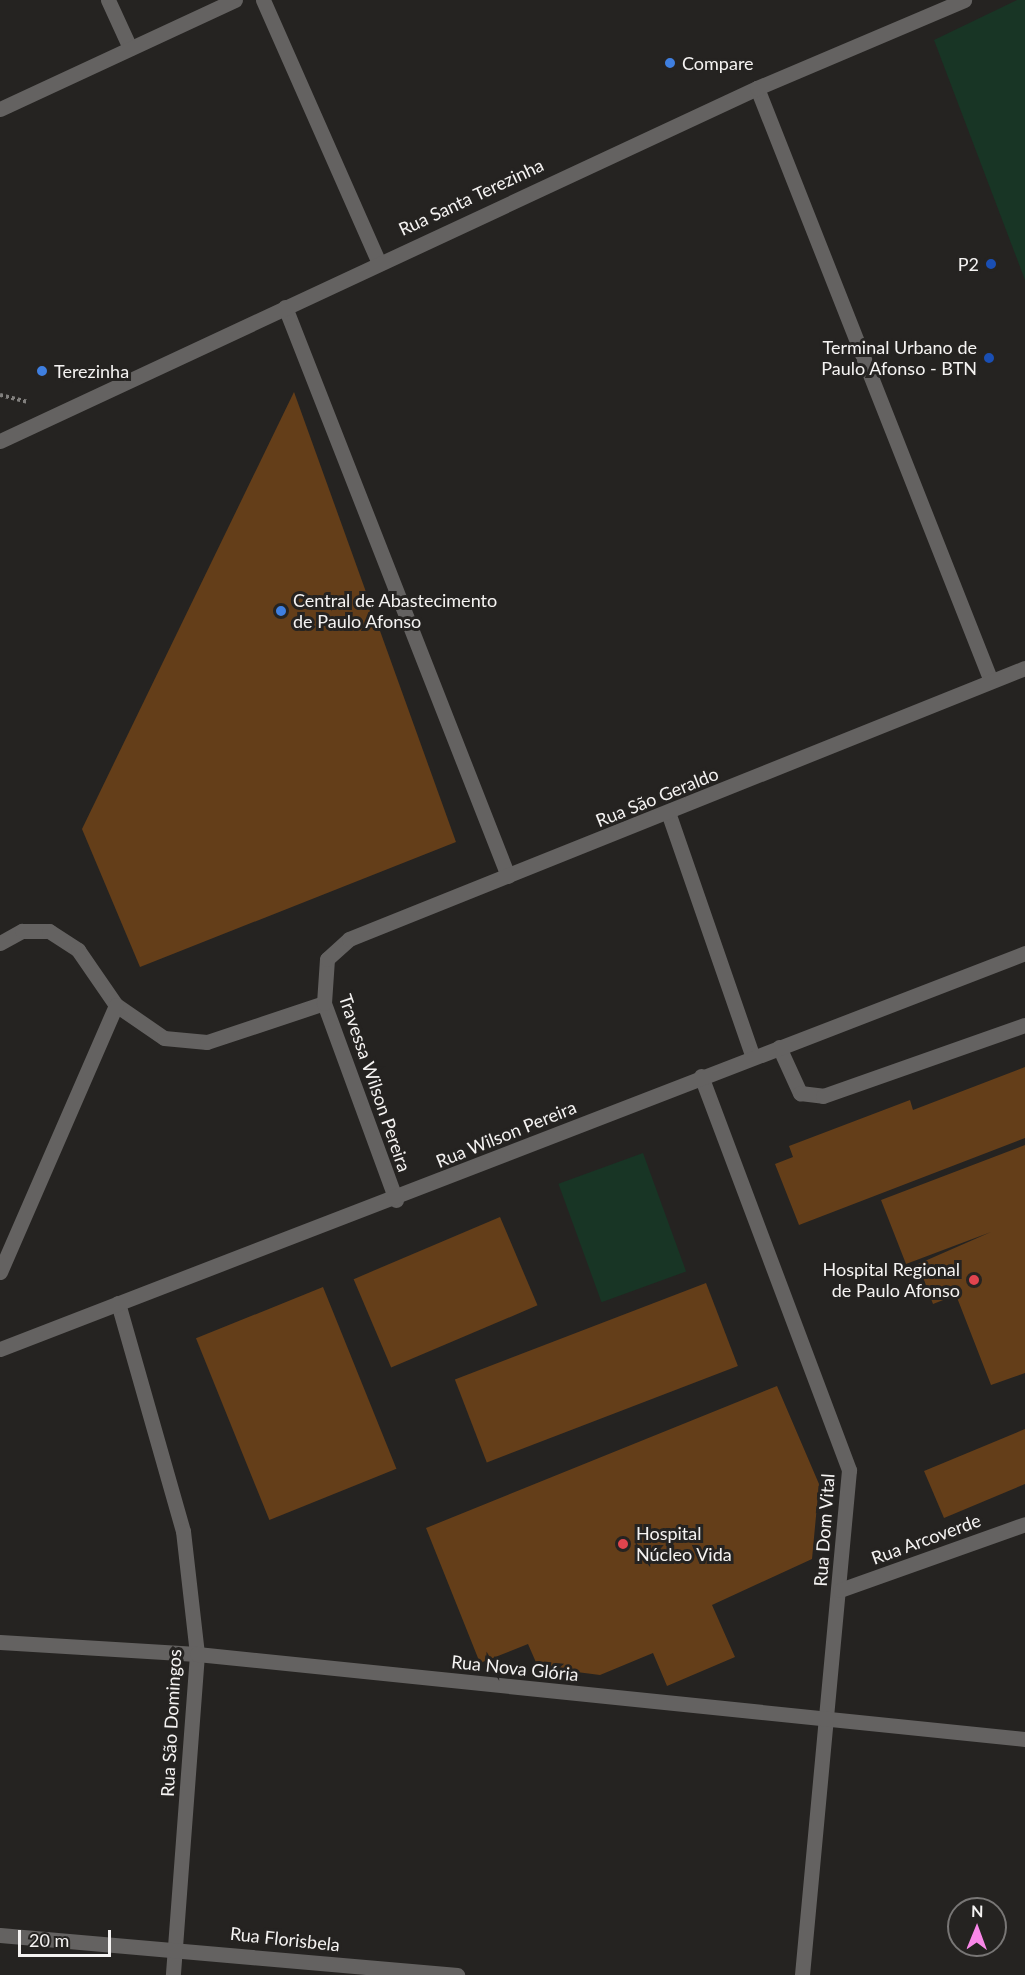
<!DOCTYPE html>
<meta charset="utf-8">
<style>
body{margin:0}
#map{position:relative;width:1025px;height:1975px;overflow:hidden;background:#252321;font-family:Lato,sans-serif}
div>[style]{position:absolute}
.green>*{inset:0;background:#183525;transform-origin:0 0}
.building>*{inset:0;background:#643e19;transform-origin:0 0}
.path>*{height:4px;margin-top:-2px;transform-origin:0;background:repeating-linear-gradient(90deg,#817f7d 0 3px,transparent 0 6px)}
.minor>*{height:15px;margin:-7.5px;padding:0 7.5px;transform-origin:7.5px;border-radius:7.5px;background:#646261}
.dots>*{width:16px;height:16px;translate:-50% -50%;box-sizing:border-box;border:3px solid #252321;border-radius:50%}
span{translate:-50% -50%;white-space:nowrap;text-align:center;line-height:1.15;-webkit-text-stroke:6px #252321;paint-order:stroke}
.poi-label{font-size:18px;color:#f5f3f2}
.left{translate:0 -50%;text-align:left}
.right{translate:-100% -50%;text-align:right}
.street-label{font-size:18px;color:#f5f3f2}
.north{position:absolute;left:947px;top:1897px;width:60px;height:60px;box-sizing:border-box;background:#252321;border:2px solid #787675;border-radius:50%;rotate:1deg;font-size:16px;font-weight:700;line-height:24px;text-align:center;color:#f5f3f2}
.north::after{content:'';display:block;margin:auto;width:21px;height:27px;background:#f987e8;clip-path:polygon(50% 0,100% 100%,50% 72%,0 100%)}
.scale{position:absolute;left:18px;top:1930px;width:93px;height:27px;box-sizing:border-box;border:3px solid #f5f3f2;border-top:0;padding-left:8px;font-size:18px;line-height:21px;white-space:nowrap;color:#f5f3f2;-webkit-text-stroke:4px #252321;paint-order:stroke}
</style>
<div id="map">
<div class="green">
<div style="clip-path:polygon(1017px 0,1025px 0,1025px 280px,934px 40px)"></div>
<div style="left:643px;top:1153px;width:126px;height:90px;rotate:70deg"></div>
</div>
<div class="building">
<div style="clip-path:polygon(294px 392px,456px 842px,140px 967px,82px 829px)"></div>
<div style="clip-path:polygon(1025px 1067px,1025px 1138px,799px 1225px,775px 1164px,793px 1157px,789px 1146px,910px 1100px,913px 1110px)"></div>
<div style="clip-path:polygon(1025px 1145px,1025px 1373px,991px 1385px,956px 1295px,933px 1304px,918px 1264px,991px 1232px,906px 1264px,881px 1200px)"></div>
<div style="left:500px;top:1217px;width:96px;height:159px;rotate:67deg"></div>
<div style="left:706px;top:1283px;width:89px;height:269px;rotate:69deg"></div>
<div style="left:323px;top:1287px;width:196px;height:137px;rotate:68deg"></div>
<div style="clip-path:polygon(777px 1386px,819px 1484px,812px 1559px,712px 1605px,735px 1657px,667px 1686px,653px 1653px,600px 1675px,538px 1667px,528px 1644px,480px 1663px,426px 1528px)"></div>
<div style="clip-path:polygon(1025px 1429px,1025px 1484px,944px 1518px,924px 1471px)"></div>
</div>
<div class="path">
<div style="left:0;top:395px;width:29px;rotate:14deg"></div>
</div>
<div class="minor">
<div style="left:108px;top:0;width:53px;rotate:65.4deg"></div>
<div style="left:263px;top:0;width:285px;rotate:66.2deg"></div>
<div style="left:757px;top:88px;width:637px;rotate:68.47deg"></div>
<div style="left:0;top:109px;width:259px;rotate:-24.9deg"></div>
<div style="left:285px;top:307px;width:611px;rotate:68.6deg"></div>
<div style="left:0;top:441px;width:835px;rotate:-25deg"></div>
<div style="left:757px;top:88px;width:225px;rotate:-23deg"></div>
<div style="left:669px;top:815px;width:254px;rotate:70.9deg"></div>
<div style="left:0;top:943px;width:25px;rotate:-29deg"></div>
<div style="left:22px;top:931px;width:27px"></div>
<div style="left:49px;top:931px;width:35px;rotate:33deg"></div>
<div style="left:78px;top:950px;width:67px;rotate:55.4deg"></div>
<div style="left:116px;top:1005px;width:58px;rotate:34.5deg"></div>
<div style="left:164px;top:1038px;width:43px;rotate:5.3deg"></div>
<div style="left:207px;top:1042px;width:123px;rotate:-18.4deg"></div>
<div style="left:779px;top:1047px;width:51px;rotate:65.5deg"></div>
<div style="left:800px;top:1093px;width:23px;rotate:7deg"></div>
<div style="left:823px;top:1096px;width:214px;rotate:-19.4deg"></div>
<div style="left:701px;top:1076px;width:421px;rotate:69.4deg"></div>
<div style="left:849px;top:1470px;width:507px;rotate:95.32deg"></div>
<div style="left:396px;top:1200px;width:210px;rotate:-110.1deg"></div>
<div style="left:324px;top:1003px;width:44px;rotate:-86.1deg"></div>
<div style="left:327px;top:959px;width:30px;rotate:-42deg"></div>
<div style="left:349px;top:939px;width:728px;rotate:-21.85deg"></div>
<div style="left:0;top:1272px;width:291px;rotate:-66.5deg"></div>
<div style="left:118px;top:1303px;width:237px;rotate:74.1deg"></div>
<div style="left:183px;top:1531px;width:124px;rotate:83.5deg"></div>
<div style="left:197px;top:1654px;width:322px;rotate:94.3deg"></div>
<div style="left:0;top:1349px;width:1099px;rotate:-21.12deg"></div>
<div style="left:840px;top:1590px;width:196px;rotate:-19.6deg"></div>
<div style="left:0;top:1642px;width:197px;rotate:3.5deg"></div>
<div style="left:197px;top:1654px;width:832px;rotate:5.86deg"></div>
<div style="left:0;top:1935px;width:459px;rotate:5deg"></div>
</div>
<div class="dots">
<div style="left:670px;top:63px;background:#3f7fe0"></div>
<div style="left:991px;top:264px;background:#1a4fb4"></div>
<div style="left:989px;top:358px;background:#1a4fb4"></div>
<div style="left:42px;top:371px;background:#3f7fe0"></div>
<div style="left:281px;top:611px;background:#3f7fe0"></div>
<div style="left:974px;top:1280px;background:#e0444e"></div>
<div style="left:623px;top:1544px;background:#e0444e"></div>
</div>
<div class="poi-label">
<span class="left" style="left:682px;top:63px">Compare</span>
<span class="right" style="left:979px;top:264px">P2</span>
<span class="right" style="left:977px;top:358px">Terminal Urbano de<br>Paulo Afonso - BTN</span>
<span class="left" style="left:54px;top:371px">Terezinha</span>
<span class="left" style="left:293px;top:611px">Central de Abastecimento<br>de Paulo Afonso</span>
<span class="right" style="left:960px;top:1280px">Hospital Regional<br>de Paulo Afonso</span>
<span class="left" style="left:636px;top:1544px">Hospital<br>Núcleo Vida</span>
</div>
<div class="street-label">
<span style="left:471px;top:197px;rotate:-25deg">Rua Santa Terezinha</span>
<span style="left:657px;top:797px;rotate:-22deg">Rua São Geraldo</span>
<span style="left:375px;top:1083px;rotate:71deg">Travessa Wilson Pereira</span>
<span style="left:506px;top:1134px;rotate:-22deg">Rua Wilson Pereira</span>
<span style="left:824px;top:1530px;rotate:-86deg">Rua Dom Vital</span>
<span style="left:926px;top:1539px;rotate:-20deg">Rua Arcoverde</span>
<span style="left:515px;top:1668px;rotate:6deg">Rua Nova Glória</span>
<span style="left:171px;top:1723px;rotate:-87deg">Rua São Domingos</span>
<span style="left:285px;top:1939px;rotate:6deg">Rua Florisbela</span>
</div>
<div class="north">N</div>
<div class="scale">20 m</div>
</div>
